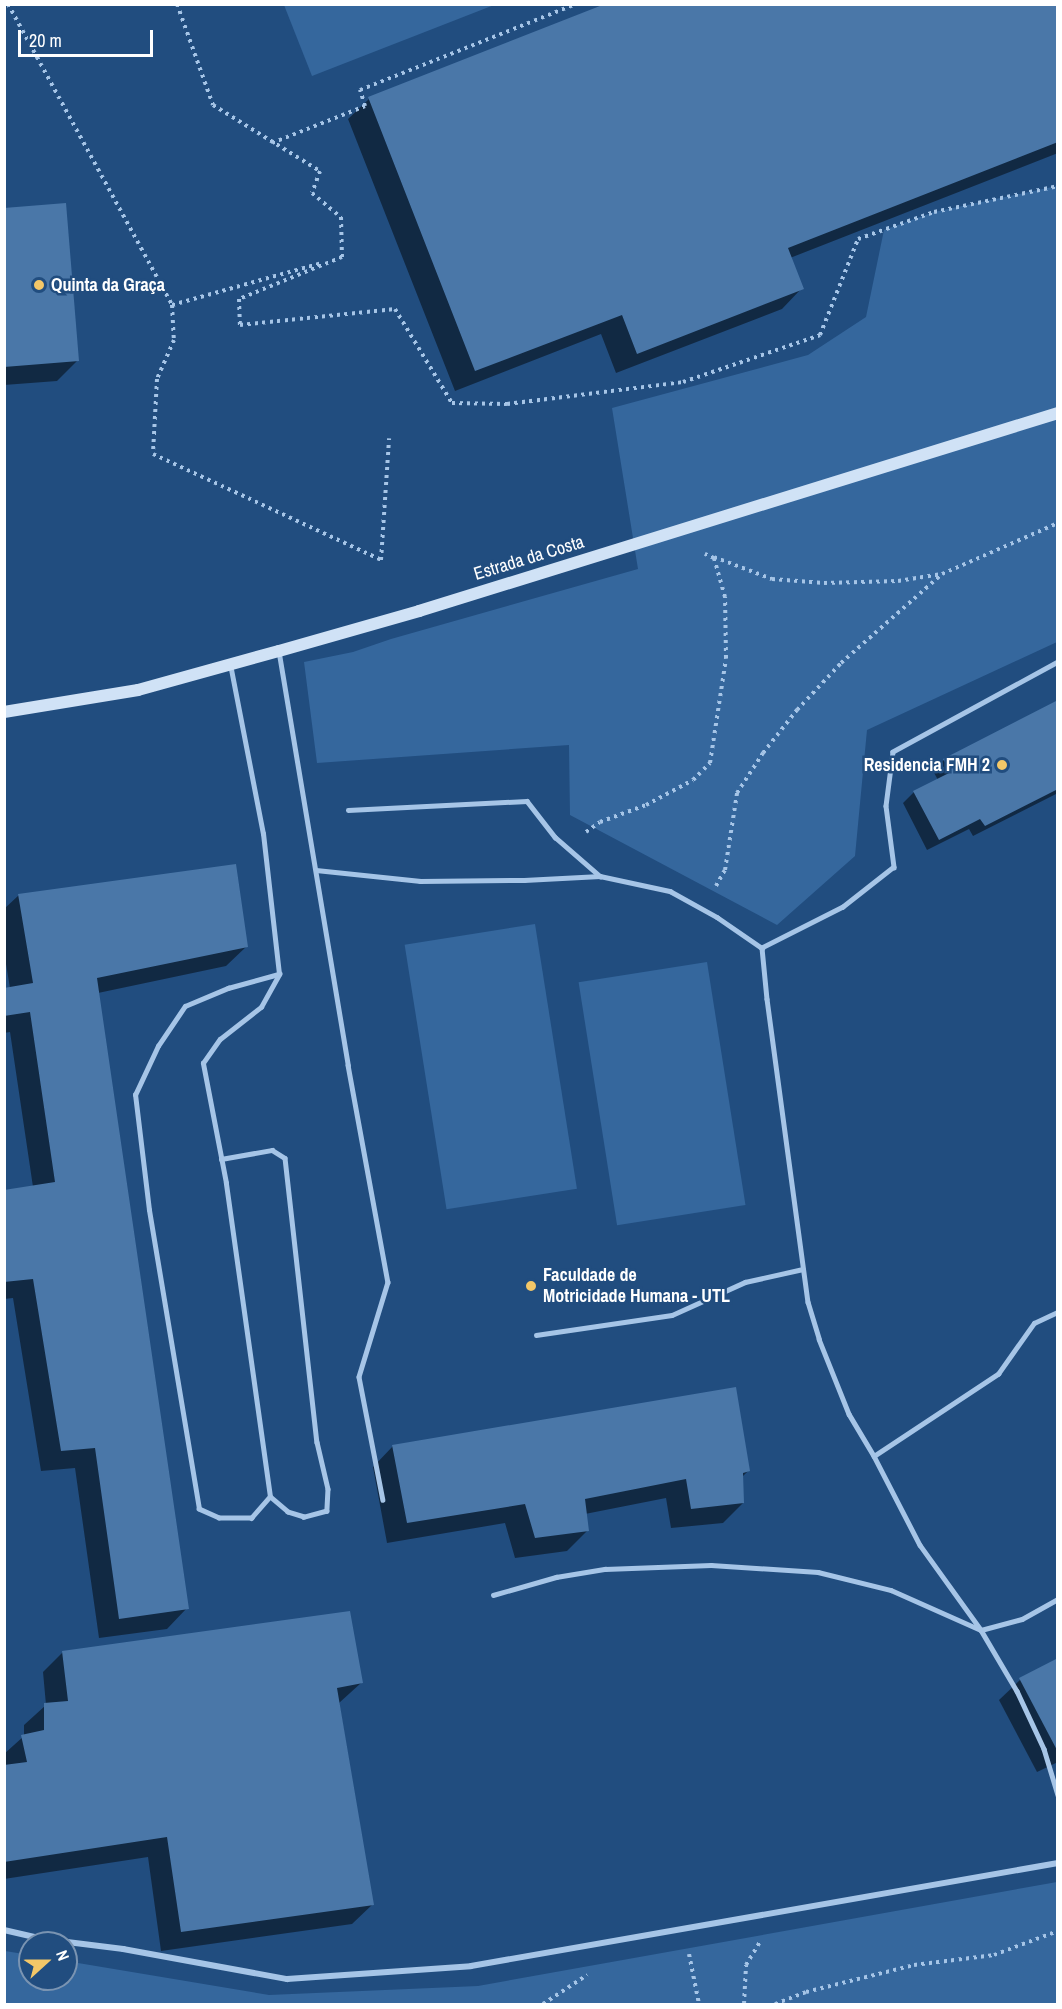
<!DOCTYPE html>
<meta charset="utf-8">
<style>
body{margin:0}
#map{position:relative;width:1062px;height:2009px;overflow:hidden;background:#214d7f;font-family:"Archivo Narrow",sans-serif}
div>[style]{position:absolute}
.green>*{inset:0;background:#35679d;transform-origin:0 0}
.shadow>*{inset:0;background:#0007}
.building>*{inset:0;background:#4a77a8}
.path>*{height:4px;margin-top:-2px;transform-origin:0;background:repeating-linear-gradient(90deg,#a6c5e7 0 3px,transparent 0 7.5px)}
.lane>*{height:4.5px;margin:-2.25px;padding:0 2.25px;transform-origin:2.25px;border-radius:2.25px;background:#a6c5e7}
.street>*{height:6px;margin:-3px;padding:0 3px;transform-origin:3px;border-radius:3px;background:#a6c5e7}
.secondary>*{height:12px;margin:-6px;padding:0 6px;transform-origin:6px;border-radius:6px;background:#d0e2f6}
.dots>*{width:16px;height:16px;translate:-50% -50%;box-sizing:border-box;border:3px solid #214d7f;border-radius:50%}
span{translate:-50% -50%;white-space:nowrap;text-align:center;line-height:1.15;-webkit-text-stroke:5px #214d7f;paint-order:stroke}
.poi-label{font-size:18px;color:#fff;font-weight:700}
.left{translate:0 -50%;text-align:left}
.right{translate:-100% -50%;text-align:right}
.street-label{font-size:18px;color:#fff}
.frame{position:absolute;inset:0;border:6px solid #fff;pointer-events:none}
.north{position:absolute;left:18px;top:1931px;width:60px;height:60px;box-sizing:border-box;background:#214d7f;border:2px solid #7a94b2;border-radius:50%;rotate:69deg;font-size:16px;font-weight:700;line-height:24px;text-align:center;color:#fff}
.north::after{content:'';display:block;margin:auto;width:21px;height:27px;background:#f3c768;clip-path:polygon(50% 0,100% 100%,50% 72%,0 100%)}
.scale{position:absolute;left:18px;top:30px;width:135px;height:27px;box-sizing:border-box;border:3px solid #fff;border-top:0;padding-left:8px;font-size:18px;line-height:21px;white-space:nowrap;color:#fff;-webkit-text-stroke:4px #214d7f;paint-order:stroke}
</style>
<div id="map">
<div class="green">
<div style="clip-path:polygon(284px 5px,494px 5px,312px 76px)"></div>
<div style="clip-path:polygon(1057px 186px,1057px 642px,867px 730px,855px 856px,777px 925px,570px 815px,569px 745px,317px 763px,304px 662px,353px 652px,391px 639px,638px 569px,612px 408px,808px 355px,866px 317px,884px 230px,934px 212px)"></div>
<div style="left:535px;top:924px;width:268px;height:132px;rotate:81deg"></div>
<div style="left:707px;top:962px;width:246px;height:130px;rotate:81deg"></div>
<div style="clip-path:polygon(1057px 1882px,1057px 2004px,5px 2004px,5px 1951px,30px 1955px,30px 1979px,66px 1979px,66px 1961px,269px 1995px,478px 1986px)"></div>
</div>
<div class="shadow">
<div style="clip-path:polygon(1058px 4px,1058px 153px,790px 258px,802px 288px,782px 309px,616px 373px,601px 334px,455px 391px,348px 119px,369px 99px)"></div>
<div style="clip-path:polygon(4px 209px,77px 361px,57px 381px,4px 385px)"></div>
<div style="clip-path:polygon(1058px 702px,1058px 793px,973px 836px,969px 829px,927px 850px,903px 803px,914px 792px,938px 780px,933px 771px,944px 760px)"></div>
<div style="clip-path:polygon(19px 895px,247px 946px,226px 966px,98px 993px,187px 1608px,167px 1629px,99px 1638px,75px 1468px,41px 1471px,13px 1298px,4px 1299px,4px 1191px,33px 1187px,10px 1032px,4px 1033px,4px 989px,10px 988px,4px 952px,4px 909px)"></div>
<div style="clip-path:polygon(393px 1446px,749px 1470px,742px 1477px,743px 1503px,723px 1523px,671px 1528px,666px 1498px,585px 1514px,588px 1530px,567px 1551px,515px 1558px,505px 1523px,387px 1543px,373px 1467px)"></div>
<div style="clip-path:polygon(63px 1652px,361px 1683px,339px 1703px,373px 1904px,352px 1924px,161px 1951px,148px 1857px,4px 1879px,4px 1754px,24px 1736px,24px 1725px,46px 1705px,43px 1672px)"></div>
<div style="clip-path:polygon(1058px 1660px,1058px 1762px,1037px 1772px,999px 1700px,1020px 1680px)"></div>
</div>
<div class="building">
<div style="clip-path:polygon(605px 4px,1058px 4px,1058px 142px,788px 248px,804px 289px,637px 354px,622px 315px,475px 371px,368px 97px)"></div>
<div style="clip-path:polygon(66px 203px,79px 361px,4px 367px,4px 208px)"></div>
<div style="clip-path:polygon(1058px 700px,1058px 789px,985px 826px,980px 819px,939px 840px,913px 791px,951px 772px,943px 759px)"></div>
<div style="clip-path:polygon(236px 864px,248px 947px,97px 978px,189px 1609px,119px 1619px,95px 1448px,61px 1451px,33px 1279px,4px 1282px,4px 1190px,55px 1182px,30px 1012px,4px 1016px,4px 988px,33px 983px,18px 894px)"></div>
<div style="clip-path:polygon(736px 1387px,750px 1471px,743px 1473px,744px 1503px,691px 1509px,686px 1479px,585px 1499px,589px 1531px,535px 1538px,525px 1504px,407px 1523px,392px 1445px)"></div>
<div style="clip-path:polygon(350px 1611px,363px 1683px,337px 1688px,374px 1905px,181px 1932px,167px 1837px,4px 1862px,4px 1765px,27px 1762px,21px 1735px,44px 1730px,44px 1703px,68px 1701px,62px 1651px)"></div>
<div style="clip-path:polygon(1058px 1658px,1058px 1752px,1019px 1678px)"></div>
</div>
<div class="path">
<div style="left:8px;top:4px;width:343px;rotate:61.4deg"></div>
<div style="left:172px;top:305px;width:155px;rotate:-15.7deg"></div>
<div style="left:177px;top:4px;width:107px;rotate:70.4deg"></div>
<div style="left:213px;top:105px;width:126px;rotate:31.7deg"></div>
<div style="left:320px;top:171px;width:23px;rotate:110deg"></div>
<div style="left:312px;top:193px;width:38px;rotate:40deg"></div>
<div style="left:341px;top:217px;width:40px;rotate:88.6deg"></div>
<div style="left:342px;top:257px;width:111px;rotate:157.8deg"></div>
<div style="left:239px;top:299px;width:26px;rotate:88deg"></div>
<div style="left:240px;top:325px;width:156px;rotate:-5.9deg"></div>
<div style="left:395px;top:309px;width:110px;rotate:58.8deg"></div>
<div style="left:452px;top:403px;width:55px;rotate:1deg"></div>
<div style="left:507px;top:404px;width:177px;rotate:-7.1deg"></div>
<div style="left:683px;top:382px;width:145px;rotate:-18.9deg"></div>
<div style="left:820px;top:335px;width:103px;rotate:-68.4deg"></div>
<div style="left:858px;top:239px;width:81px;rotate:-19.6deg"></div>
<div style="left:934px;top:212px;width:127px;rotate:-11.8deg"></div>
<div style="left:272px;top:143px;width:100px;rotate:-21.7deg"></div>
<div style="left:365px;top:106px;width:17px;rotate:-107deg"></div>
<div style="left:360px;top:90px;width:232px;rotate:-21.7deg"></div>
<div style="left:172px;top:305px;width:35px;rotate:87deg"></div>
<div style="left:174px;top:340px;width:43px;rotate:113.6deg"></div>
<div style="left:157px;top:379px;width:75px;rotate:93.1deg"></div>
<div style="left:153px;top:454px;width:251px;rotate:24.9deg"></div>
<div style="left:381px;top:560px;width:122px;rotate:-86.2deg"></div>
<div style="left:714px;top:557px;width:62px;rotate:20.8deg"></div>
<div style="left:772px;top:579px;width:52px;rotate:4.4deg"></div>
<div style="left:824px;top:583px;width:74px;rotate:-1.5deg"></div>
<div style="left:898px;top:581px;width:44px;rotate:-9.2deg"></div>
<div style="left:586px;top:832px;width:17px;rotate:-36deg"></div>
<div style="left:600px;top:822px;width:49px;rotate:-20.3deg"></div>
<div style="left:646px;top:805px;width:53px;rotate:-28deg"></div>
<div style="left:693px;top:780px;width:24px;rotate:-45deg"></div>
<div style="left:710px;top:763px;width:106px;rotate:-81.3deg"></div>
<div style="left:726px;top:658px;width:61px;rotate:-90.9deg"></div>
<div style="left:725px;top:597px;width:41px;rotate:-105.8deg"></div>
<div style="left:714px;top:558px;width:10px;rotate:-156deg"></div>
<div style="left:716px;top:886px;width:18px;rotate:-61deg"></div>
<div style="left:725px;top:870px;width:78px;rotate:-81.1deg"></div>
<div style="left:737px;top:793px;width:48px;rotate:-57deg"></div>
<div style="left:763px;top:753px;width:55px;rotate:-51.7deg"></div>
<div style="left:797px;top:710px;width:64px;rotate:-46.9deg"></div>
<div style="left:841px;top:663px;width:135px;rotate:-41.4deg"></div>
<div style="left:942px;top:574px;width:127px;rotate:-23.7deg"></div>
<div style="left:689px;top:1954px;width:51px;rotate:78.7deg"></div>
<div style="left:543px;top:2004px;width:53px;rotate:-33.4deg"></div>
<div style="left:744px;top:2004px;width:39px;rotate:-87deg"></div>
<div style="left:746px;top:1965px;width:26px;rotate:-59deg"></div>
<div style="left:775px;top:2004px;width:33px;rotate:-21deg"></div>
<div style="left:806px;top:1992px;width:111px;rotate:-14deg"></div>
<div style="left:914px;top:1965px;width:81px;rotate:-7.1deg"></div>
<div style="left:994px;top:1955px;width:68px;rotate:-20.6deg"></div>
</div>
<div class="lane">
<div style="left:279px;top:651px;width:420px;rotate:80.5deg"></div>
<div style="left:348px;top:1065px;width:221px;rotate:79.6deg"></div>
<div style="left:388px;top:1282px;width:99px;rotate:107deg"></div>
<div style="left:359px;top:1377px;width:125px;rotate:79deg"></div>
<div style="left:1058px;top:662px;width:188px;rotate:151.4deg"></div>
<div style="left:893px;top:752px;width:54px;rotate:97.4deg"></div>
<div style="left:886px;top:806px;width:62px;rotate:82.5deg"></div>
<div style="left:894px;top:867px;width:65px;rotate:141.9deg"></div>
<div style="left:843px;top:907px;width:91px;rotate:153.2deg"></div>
<div style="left:762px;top:948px;width:51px;rotate:84.4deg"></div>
<div style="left:767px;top:999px;width:306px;rotate:82.3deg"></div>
<div style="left:808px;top:1302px;width:39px;rotate:73deg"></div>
<div style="left:819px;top:1339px;width:81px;rotate:68.2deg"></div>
<div style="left:849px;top:1414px;width:49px;rotate:59.2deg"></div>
<div style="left:874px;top:1456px;width:100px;rotate:62.7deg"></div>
<div style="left:920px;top:1545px;width:105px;rotate:54.3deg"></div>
<div style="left:981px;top:1630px;width:42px;rotate:-15deg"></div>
<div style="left:1022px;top:1619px;width:41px;rotate:-29.1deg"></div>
<div style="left:348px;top:810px;width:179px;rotate:-2.9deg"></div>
<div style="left:527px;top:801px;width:46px;rotate:52.1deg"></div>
<div style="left:555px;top:837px;width:60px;rotate:40.9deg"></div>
<div style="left:316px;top:870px;width:105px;rotate:6deg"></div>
<div style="left:420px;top:881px;width:104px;rotate:-0.6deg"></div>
<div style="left:524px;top:880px;width:76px;rotate:-3deg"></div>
<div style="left:600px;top:876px;width:72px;rotate:12.1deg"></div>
<div style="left:670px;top:891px;width:54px;rotate:29deg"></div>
<div style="left:717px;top:917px;width:55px;rotate:34.6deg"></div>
<div style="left:221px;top:1159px;width:52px;rotate:-10deg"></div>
<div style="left:272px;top:1150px;width:15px;rotate:32deg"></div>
<div style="left:285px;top:1158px;width:286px;rotate:83.6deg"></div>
<div style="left:317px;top:1442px;width:48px;rotate:76.8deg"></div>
<div style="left:328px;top:1489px;width:22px;rotate:93deg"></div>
<div style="left:327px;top:1511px;width:24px;rotate:165deg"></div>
<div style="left:304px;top:1517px;width:17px;rotate:-163deg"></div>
<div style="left:288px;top:1512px;width:23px;rotate:-140deg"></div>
<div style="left:270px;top:1497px;width:317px;rotate:-98deg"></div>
<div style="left:226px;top:1183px;width:122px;rotate:-100.9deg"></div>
<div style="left:203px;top:1063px;width:29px;rotate:-55deg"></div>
<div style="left:220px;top:1039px;width:52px;rotate:-38deg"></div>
<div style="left:261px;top:1007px;width:38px;rotate:-61deg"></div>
<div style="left:279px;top:974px;width:141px;rotate:-96.5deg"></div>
<div style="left:263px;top:834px;width:172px;rotate:-101deg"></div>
<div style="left:536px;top:1335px;width:137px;rotate:-8.4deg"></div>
<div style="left:672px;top:1315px;width:80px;rotate:-24.3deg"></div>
<div style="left:745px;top:1282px;width:59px;rotate:-12.6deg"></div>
<div style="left:874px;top:1456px;width:149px;rotate:-33.5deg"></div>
<div style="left:998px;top:1374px;width:62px;rotate:-54.8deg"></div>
<div style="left:1034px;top:1323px;width:26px;rotate:-25deg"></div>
<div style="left:270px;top:1497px;width:28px;rotate:131deg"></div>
<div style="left:252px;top:1518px;width:33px;rotate:180deg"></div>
<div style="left:219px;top:1518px;width:22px;rotate:-156deg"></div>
<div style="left:199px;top:1509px;width:303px;rotate:-99.5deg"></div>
<div style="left:149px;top:1210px;width:116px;rotate:-96.9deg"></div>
<div style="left:135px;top:1095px;width:54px;rotate:-64.9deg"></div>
<div style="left:158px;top:1046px;width:48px;rotate:-56deg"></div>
<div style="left:185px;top:1006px;width:47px;rotate:-22.7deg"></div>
<div style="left:228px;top:988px;width:53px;rotate:-15.4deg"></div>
<div style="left:493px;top:1595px;width:66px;rotate:-15.9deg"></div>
<div style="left:556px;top:1577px;width:50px;rotate:-9.3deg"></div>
<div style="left:605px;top:1569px;width:106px;rotate:-2.2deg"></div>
<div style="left:711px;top:1565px;width:107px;rotate:3.7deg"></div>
<div style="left:818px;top:1572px;width:75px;rotate:13.9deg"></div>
<div style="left:891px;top:1590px;width:98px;rotate:24deg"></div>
<div style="left:981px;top:1630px;width:71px;rotate:59.5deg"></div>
<div style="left:1017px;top:1691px;width:64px;rotate:65deg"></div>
<div style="left:1044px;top:1749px;width:48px;rotate:73.1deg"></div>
</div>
<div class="street">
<div style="left:4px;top:1930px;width:40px;rotate:13deg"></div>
<div style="left:43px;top:1939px;width:81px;rotate:7.1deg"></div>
<div style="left:123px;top:1949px;width:167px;rotate:10.4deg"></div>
<div style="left:287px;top:1979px;width:184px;rotate:-4deg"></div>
<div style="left:471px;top:1966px;width:596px;rotate:-9.95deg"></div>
</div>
<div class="secondary">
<div style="left:4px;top:712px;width:136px;rotate:-9.3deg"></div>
<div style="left:138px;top:690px;width:146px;rotate:-15.5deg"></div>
<div style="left:279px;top:651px;width:146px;rotate:-15.9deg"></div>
<div style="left:419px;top:611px;width:669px;rotate:-17.22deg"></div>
</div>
<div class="dots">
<div style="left:39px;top:285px;background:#f3c768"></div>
<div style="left:1002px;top:765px;background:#f3c768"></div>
<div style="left:531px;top:1286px;background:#f3c768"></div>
</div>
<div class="poi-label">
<span class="left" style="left:51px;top:285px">Quinta da Graça</span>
<span class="right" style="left:990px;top:765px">Residencia FMH 2</span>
<span class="left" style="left:543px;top:1286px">Faculdade de<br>Motricidade Humana - UTL</span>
</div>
<div class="street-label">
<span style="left:529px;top:558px;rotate:-17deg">Estrada da Costa</span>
</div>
<div class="frame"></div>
<div class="north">N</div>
<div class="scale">20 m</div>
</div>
